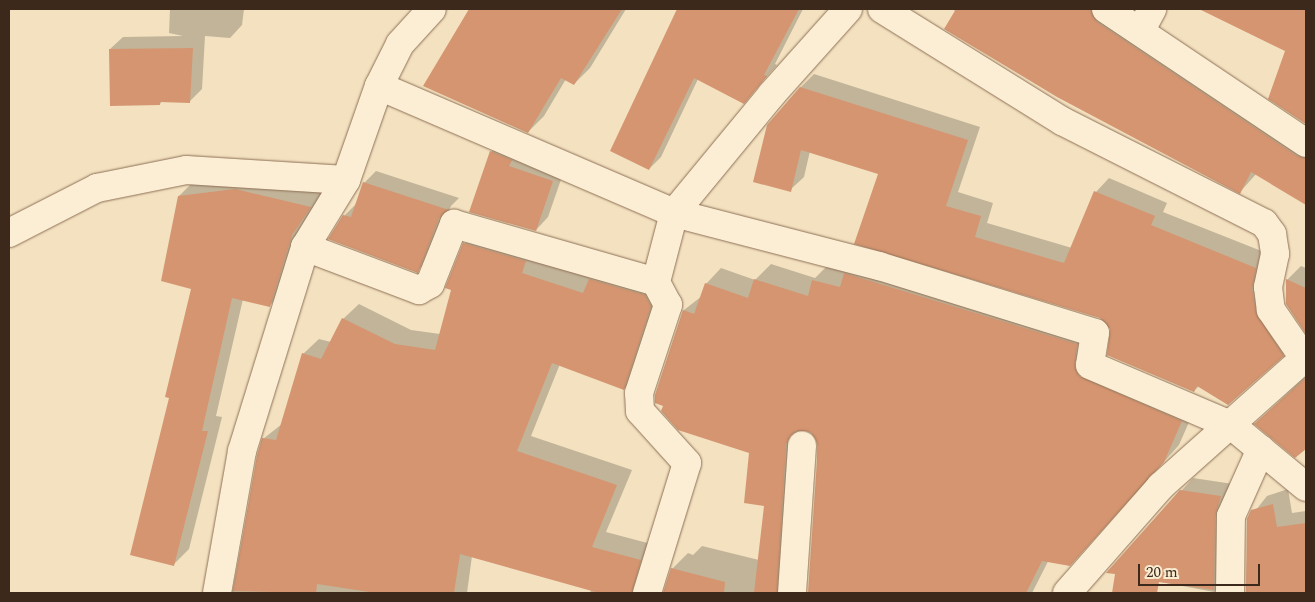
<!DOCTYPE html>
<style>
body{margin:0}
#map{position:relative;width:1315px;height:602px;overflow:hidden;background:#f3e1c0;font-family:Spectral,serif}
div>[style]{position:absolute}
.shadow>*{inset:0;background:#0003}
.building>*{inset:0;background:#d59571}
.roads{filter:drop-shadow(0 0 1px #8e7055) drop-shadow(0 0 1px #8e7055)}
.street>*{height:28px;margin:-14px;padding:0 14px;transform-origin:14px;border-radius:14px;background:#fceed4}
span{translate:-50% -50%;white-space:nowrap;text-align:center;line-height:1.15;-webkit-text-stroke:4.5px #f9ebd0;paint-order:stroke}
.frame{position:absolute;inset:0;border:10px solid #3c291c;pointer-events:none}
.scale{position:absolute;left:1138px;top:564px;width:122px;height:22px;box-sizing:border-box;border:2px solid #3c291c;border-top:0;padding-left:6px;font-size:15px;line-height:18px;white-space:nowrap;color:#3c291c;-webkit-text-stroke:4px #f9ebd0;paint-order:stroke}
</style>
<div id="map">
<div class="shadow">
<div style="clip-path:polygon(170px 9px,244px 9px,242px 25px,230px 38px,205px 36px,202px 89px,189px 102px,163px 100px,160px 104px,110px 49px,123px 37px,183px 36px,169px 33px)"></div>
<div style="clip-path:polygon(471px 9px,626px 9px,590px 68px,574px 84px,566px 79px,544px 116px,528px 132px,425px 86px)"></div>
<div style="clip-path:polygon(683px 9px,692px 9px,704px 18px,711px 9px,731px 9px,751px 19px,756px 9px,803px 9px,775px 64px,777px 65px,744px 102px,698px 79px,661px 157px,649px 169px,675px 16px)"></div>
<div style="clip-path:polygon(952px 9px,1113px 9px,1306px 138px,1306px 203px,1257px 173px,1240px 192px)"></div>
<div style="clip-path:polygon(1202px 9px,1306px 9px,1306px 123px,1270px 98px,1287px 50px)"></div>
<div style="clip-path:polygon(814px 74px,980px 127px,958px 192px,993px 203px,987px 223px,1072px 248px,1096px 192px,1109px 178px,1167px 203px,1163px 212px,1269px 254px,1265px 275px,1296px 342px,1283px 355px,1199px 386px,1194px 391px,1100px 317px,856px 243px,879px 173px,810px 151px,804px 177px,790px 190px,800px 88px)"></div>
<div style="clip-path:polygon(504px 139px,565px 168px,548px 217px,536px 230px,491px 152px)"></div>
<div style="clip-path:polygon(376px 171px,459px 198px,451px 206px,429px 259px,417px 271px,344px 216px,356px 204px,364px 183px)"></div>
<div style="clip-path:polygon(194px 181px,325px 192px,285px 290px,270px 305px,243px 299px,216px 416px,222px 417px,189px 549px,174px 564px,171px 397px,193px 288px,179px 196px)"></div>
<div style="clip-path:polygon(480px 228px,660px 280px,639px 374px,624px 389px,560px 364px,531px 436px,632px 470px,606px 532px,655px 545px,658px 593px,590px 593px,591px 590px,472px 556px,467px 593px,232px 593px,258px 455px,263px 439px,282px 424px,303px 354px,319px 339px,331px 342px,343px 319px,359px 304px,411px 330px,440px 334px,464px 244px)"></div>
<div style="clip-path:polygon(771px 264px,815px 278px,828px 265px,1092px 329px,1094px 360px,1196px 406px,1179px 445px,1085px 549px,1064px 530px,1032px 593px,846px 593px,871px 420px,817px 475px,817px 437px,801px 428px,791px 576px,797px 593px,659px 593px,664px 592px,672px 569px,688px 553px,693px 555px,702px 546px,759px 560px,765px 504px,750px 452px,664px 405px,656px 395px,684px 310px,702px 296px,706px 284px,721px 268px,755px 280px)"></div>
<div style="clip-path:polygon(1301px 266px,1306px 268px,1306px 329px,1287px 304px,1287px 280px)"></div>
<div style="clip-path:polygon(1306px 376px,1306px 447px,1295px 456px,1270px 410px)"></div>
<div style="clip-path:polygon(1193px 478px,1233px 484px,1226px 579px,1214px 592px,1108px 572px)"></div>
<div style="clip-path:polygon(1288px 489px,1292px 513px,1306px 511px,1306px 593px,1246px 593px,1248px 520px,1267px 496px)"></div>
</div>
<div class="building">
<div style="clip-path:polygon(469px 9px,622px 9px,574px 85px,561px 78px,528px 133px,423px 86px)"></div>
<div style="clip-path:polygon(677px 9px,799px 9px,764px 75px,767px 76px,744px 104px,694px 78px,649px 170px,610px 151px)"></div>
<div style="clip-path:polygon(956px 9px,1090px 9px,1097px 22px,1297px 156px,1306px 158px,1306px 205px,1251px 172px,1240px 194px,1057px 97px,944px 29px)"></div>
<div style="clip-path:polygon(1199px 9px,1306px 9px,1306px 124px,1268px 99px,1285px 51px)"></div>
<div style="clip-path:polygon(193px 48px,190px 103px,160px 102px,160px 105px,110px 106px,109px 49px)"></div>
<div style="clip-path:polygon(800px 87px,968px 140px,946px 206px,981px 216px,975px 237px,1064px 263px,1094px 191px,1155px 216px,1151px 225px,1256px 268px,1252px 289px,1256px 312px,1284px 356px,1228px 405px,1197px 386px,1194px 392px,1107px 355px,1110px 329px,1100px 318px,854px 244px,878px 174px,801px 150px,791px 192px,753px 182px,767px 125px)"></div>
<div style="clip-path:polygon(490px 151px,512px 160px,509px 166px,553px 181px,536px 231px,469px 212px)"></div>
<div style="clip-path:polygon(363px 182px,449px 210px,439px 218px,418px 273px,328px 239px,343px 215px,351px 217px)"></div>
<div style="clip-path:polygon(235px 189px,311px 207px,292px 235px,270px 307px,232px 298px,202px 431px,208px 431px,174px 566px,130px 555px,169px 398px,165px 397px,191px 289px,161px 281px,178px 196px)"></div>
<div style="clip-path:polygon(463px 243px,526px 261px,522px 273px,583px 293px,589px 279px,645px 295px,651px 306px,624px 390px,552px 363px,517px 451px,617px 485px,592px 547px,641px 560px,632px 593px,599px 593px,460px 554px,454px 593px,376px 593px,317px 584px,316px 593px,233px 591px,257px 455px,262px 438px,276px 440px,302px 353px,321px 359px,342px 318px,395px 344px,435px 350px,451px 290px,445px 288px)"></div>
<div style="clip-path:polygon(844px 273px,1077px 344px,1075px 363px,1079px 376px,1182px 421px,1164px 462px,1070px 566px,1042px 561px,1026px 593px,808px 593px,818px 446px,811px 432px,796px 431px,786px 444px,777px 593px,754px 593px,764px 506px,744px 503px,749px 453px,678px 430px,661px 411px,663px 406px,655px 403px,655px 395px,683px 310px,694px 314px,705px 283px,748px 298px,754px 279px,808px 296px,812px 280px,840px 287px)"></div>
<div style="clip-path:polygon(1286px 279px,1306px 288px,1306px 334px,1286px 304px)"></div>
<div style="clip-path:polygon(1306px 378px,1306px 449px,1295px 458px,1254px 424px)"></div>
<div style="clip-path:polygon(1180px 490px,1221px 496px,1215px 516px,1214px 590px,1159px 582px,1157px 593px,1112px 593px,1115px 574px,1106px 573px)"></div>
<div style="clip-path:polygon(1273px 504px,1277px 527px,1306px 523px,1306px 593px,1246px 593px,1247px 519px,1251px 510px)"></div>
<div style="clip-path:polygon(671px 568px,725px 582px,724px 593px,663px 593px)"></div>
</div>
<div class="roads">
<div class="street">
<div style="left:882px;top:9px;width:212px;rotate:31.9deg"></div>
<div style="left:1062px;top:121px;width:226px;rotate:26.8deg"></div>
<div style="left:1264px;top:223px;width:14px;rotate:54deg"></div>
<div style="left:1272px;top:234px;width:20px;rotate:81deg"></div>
<div style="left:1275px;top:254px;width:34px;rotate:102deg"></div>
<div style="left:1268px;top:287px;width:23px;rotate:83deg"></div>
<div style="left:1271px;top:310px;width:58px;rotate:55.5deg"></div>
<div style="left:1106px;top:9px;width:241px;rotate:33.8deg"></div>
<div style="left:1141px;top:30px;width:24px;rotate:-62deg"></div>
<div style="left:379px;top:86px;width:321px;rotate:23.3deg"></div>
<div style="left:674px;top:213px;width:154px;rotate:-50.5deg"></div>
<div style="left:772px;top:94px;width:114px;rotate:-48.2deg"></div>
<div style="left:9px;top:233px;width:99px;rotate:-27.1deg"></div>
<div style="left:97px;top:188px;width:91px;rotate:-11.4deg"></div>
<div style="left:186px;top:170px;width:160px;rotate:3.6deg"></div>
<div style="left:305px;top:247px;width:122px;rotate:20.7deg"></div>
<div style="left:419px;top:290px;width:13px;rotate:-29deg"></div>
<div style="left:430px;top:284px;width:65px;rotate:-68.2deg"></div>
<div style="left:454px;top:224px;width:210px;rotate:16deg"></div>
<div style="left:217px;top:593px;width:144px;rotate:-80deg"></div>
<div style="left:242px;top:451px;width:214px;rotate:-72.8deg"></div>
<div style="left:305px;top:247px;width:79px;rotate:-58.5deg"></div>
<div style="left:346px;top:180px;width:100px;rotate:-70.7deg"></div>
<div style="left:379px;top:86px;width:47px;rotate:-63.4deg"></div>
<div style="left:400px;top:44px;width:47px;rotate:-47.6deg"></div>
<div style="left:647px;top:593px;width:136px;rotate:-72.9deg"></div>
<div style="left:687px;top:463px;width:70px;rotate:-132.1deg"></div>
<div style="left:640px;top:411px;width:18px;rotate:-93deg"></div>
<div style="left:639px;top:393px;width:93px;rotate:-71.8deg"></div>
<div style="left:668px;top:305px;width:26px;rotate:-118deg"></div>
<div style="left:656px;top:282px;width:71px;rotate:-75.4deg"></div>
<div style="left:674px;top:213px;width:212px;rotate:14.5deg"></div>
<div style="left:879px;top:266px;width:226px;rotate:17.2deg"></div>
<div style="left:1095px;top:333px;width:32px;rotate:99deg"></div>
<div style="left:1090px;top:365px;width:153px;rotate:23.1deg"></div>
<div style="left:1231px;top:425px;width:97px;rotate:39.6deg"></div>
<div style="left:792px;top:593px;width:148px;rotate:-86.1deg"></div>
<div style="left:1067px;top:593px;width:142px;rotate:-48.7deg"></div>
<div style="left:1161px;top:486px;width:194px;rotate:-41.7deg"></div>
<div style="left:1230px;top:593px;width:77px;rotate:-89.3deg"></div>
<div style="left:1231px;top:516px;width:73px;rotate:-65.9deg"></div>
</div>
</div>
<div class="frame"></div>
<div class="scale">20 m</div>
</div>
